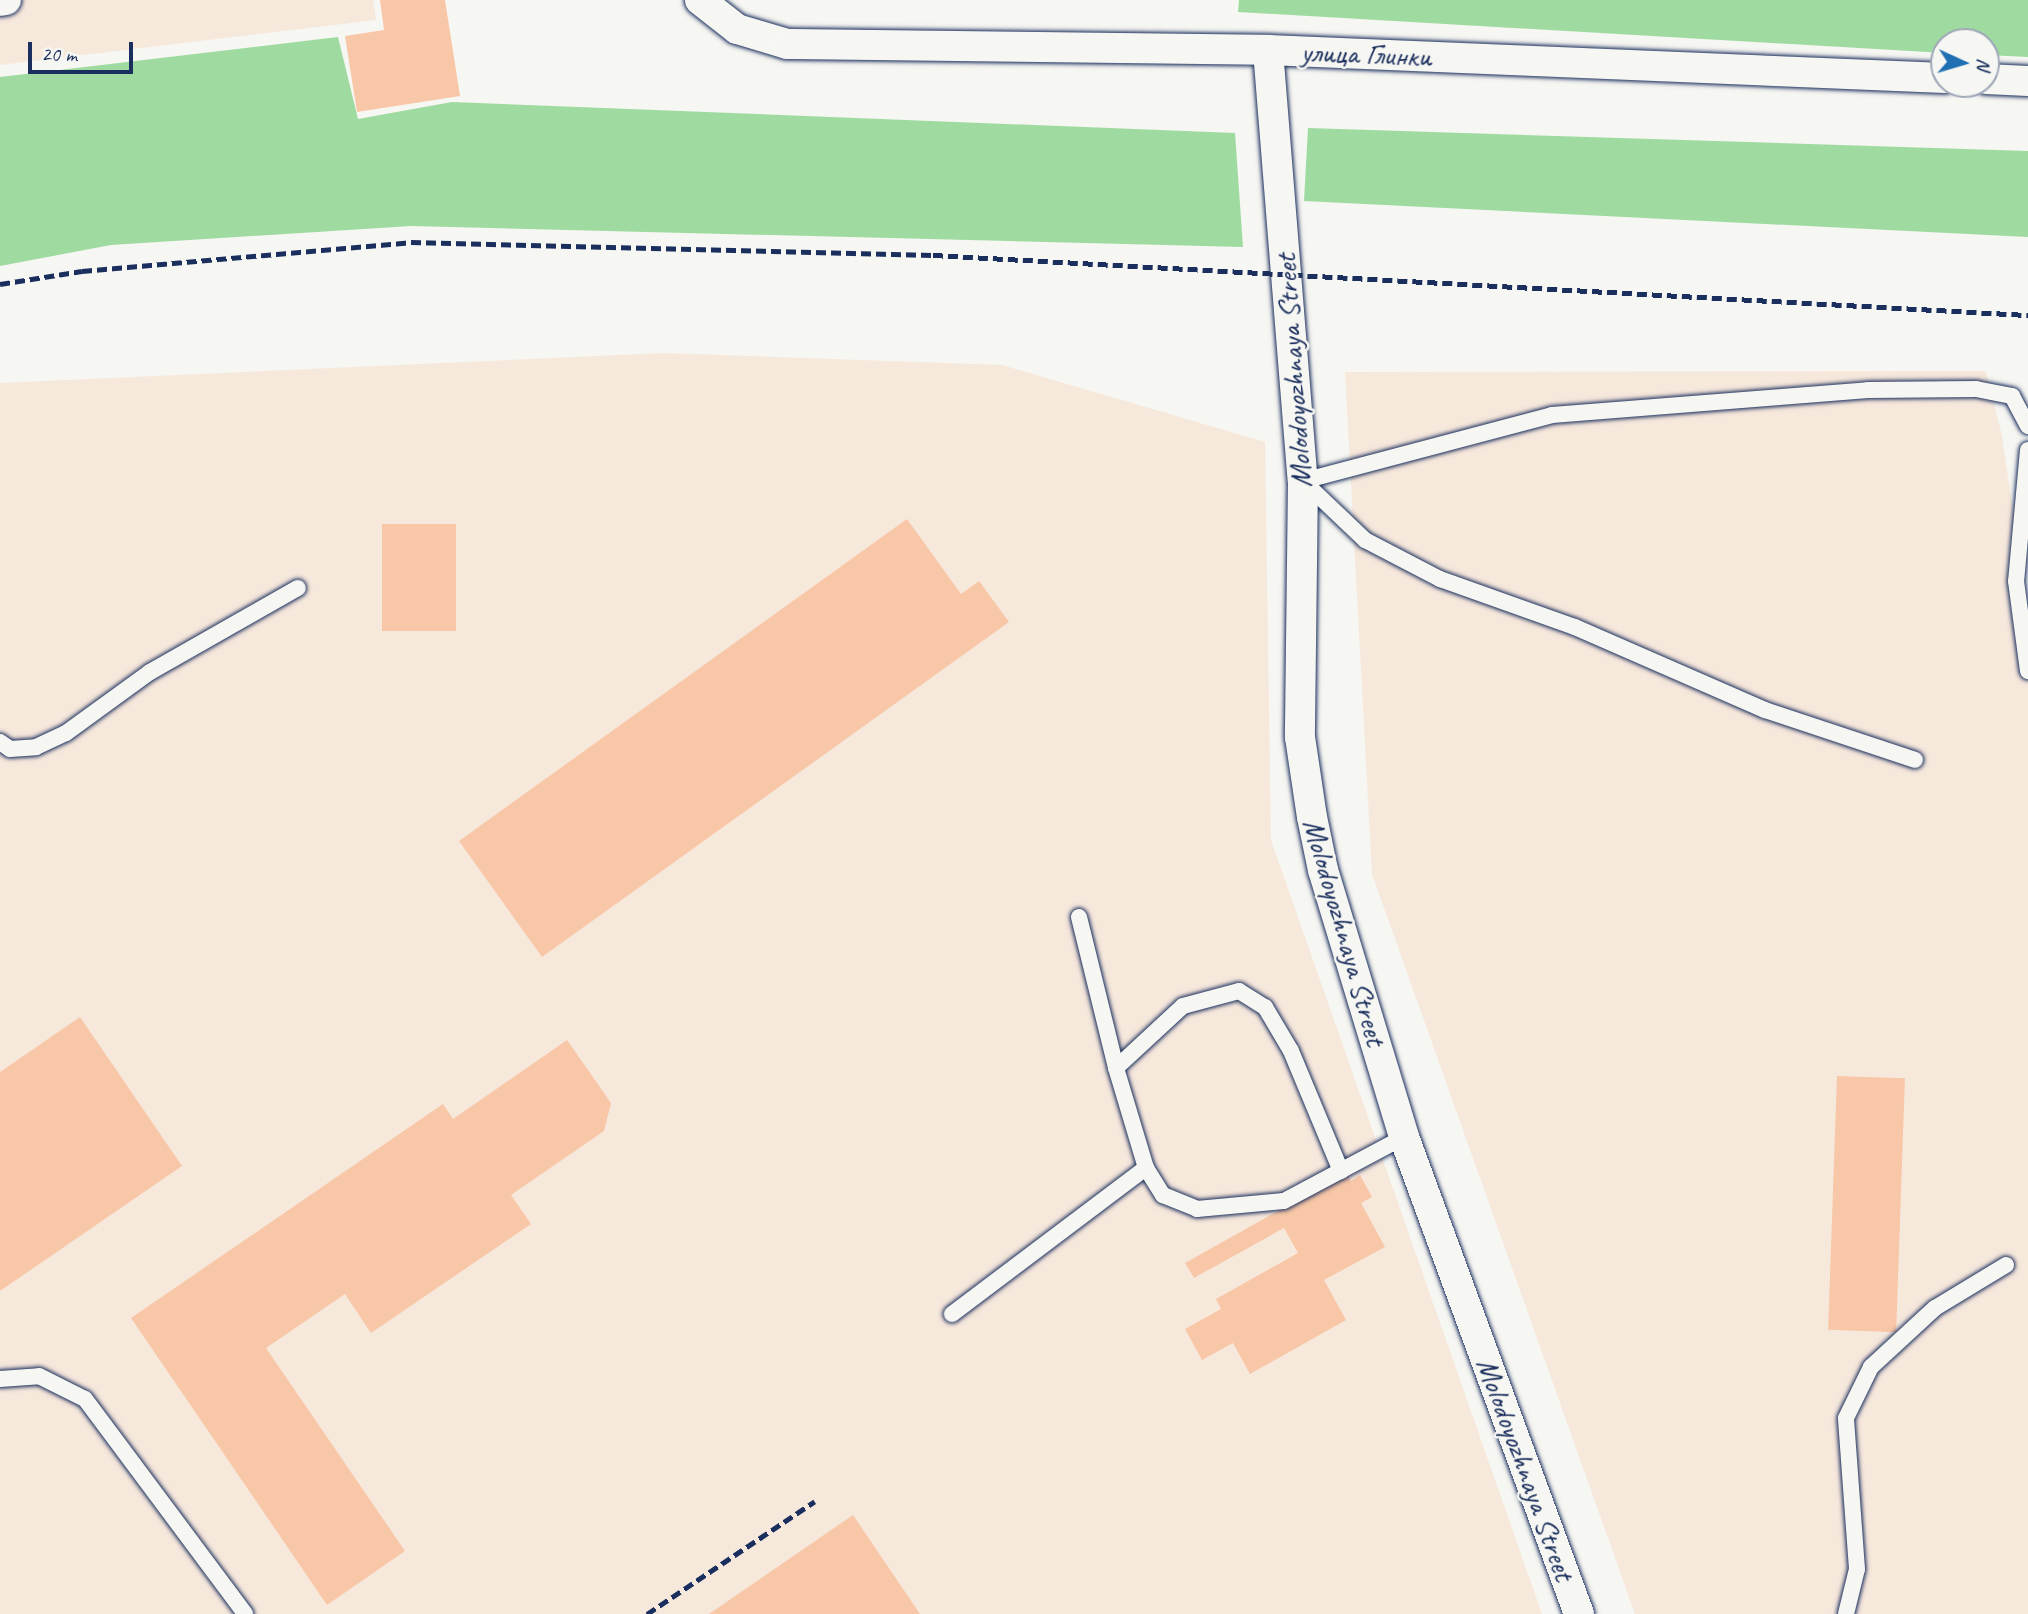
<!DOCTYPE html>
<meta charset="utf-8">
<style>
body{margin:0}
#map{position:relative;width:2028px;height:1614px;overflow:hidden;background:#f6f6f2;font-family:Caveat,sans-serif}
div>[style]{position:absolute}
.built>*{inset:0;background:#f7e8dc}
.green>*{inset:0;background:#9fdba1}
.building>*{inset:0;background:#f8c7a7;transform-origin:0 0}
.roads{filter:drop-shadow(0 0 2px #1b2f5e) drop-shadow(0 0 2px #1b2f5e)}
.service>*{height:16px;margin:-8px;padding:0 8px;transform-origin:8px;border-radius:8px;background:#f6f6f2}
.minor>*{height:30px;margin:-15px;padding:0 15px;transform-origin:15px;border-radius:15px;background:#f6f6f2}
.rail>*{height:5px;margin-top:-2.5px;transform-origin:0;background:repeating-linear-gradient(90deg,#1b2f5e 0 10px,transparent 0 15px)}
span{translate:-50% -50%;white-space:nowrap;text-align:center;line-height:1.15;-webkit-text-stroke:5px #f6f6f2;paint-order:stroke}
.street-label{font-size:30px;color:#1b2f5e}
.north{position:absolute;left:1930px;top:28px;width:70px;height:70px;box-sizing:border-box;background:#f6f6f2;border:2px solid #9ea6b7;border-radius:50%;rotate:94deg;font-size:19px;font-weight:700;line-height:28px;text-align:center;color:#1b2f5e}
.north::after{content:'';display:block;margin:auto;width:24px;height:32px;background:#1f6fb2;clip-path:polygon(50% 0,100% 100%,50% 72%,0 100%)}
.scale{position:absolute;left:28px;top:42px;width:105px;height:32px;box-sizing:border-box;border:4px solid #1b2f5e;border-top:0;padding-left:9px;font-size:21px;line-height:24px;white-space:nowrap;color:#1b2f5e;-webkit-text-stroke:5px #f6f6f2;paint-order:stroke}
</style>
<div id="map">
<div class="built">
<div style="clip-path:polygon(0 0,373px 0,376px 20px,0 65px)"></div>
<div style="clip-path:polygon(664px 353px,1002px 365px,1265px 442px,1271px 840px,1542px 1614px,0 1614px,0 383px)"></div>
<div style="clip-path:polygon(1986px 371px,2002px 436px,2028px 614px,2028px 1614px,1635px 1614px,1372px 874px,1345px 372px)"></div>
</div>
<div class="green">
<div style="clip-path:polygon(1239px 0,2028px 0,2028px 57px,1986px 55px,1986px 42px,1944px 42px,1944px 53px,1238px 12px)"></div>
<div style="clip-path:polygon(338px 37px,358px 119px,452px 102px,1235px 133px,1243px 247px,411px 226px,111px 245px,0 266px,0 77px)"></div>
<div style="clip-path:polygon(1308px 128px,2028px 151px,2028px 237px,1304px 201px)"></div>
</div>
<div class="building">
<div style="clip-path:polygon(380px 0,445px 0,460px 96px,357px 112px,345px 36px,384px 30px)"></div>
<div style="clip-path:polygon(907px 519px,961px 594px,979px 581px,1009px 622px,542px 957px,459px 841px)"></div>
<div style="left:382px;top:524px;width:74px;height:107px"></div>
<div style="clip-path:polygon(80px 1017px,182px 1166px,0 1291px,0 1072px)"></div>
<div style="clip-path:polygon(567px 1040px,611px 1103px,604px 1131px,511px 1195px,531px 1224px,371px 1333px,345px 1294px,266px 1348px,405px 1551px,327px 1605px,131px 1318px,443px 1104px,453px 1119px)"></div>
<div style="left:1837px;top:1076px;width:68px;height:254px;rotate:2deg"></div>
<div style="clip-path:polygon(1346px 1173px,1351px 1181px,1360px 1175px,1372px 1197px,1361px 1203px,1385px 1247px,1324px 1280px,1346px 1320px,1250px 1374px,1233px 1343px,1202px 1360px,1185px 1329px,1221px 1309px,1216px 1299px,1298px 1253px,1284px 1228px,1194px 1278px,1185px 1263px)"></div>
<div style="clip-path:polygon(853px 1515px,920px 1614px,709px 1614px)"></div>
</div>
<div class="roads">
<div class="service">
<div style="left:2028px;top:450px;width:132px;rotate:95.2deg"></div>
<div style="left:2016px;top:581px;width:91px;rotate:82.4deg"></div>
<div style="left:1303px;top:481px;width:258px;rotate:-14.8deg"></div>
<div style="left:1552px;top:415px;width:317px;rotate:-4.5deg"></div>
<div style="left:1868px;top:390px;width:108px;rotate:-0.5deg"></div>
<div style="left:1976px;top:389px;width:37px;rotate:11deg"></div>
<div style="left:2012px;top:396px;width:34px;rotate:62deg"></div>
<div style="left:1303px;top:481px;width:86px;rotate:43.6deg"></div>
<div style="left:1365px;top:540px;width:85px;rotate:27.5deg"></div>
<div style="left:1440px;top:579px;width:143px;rotate:19.6deg"></div>
<div style="left:1575px;top:627px;width:207px;rotate:23.6deg"></div>
<div style="left:1765px;top:710px;width:158px;rotate:18.4deg"></div>
<div style="left:0;top:742px;width:12px;rotate:35deg"></div>
<div style="left:10px;top:749px;width:26px;rotate:-4deg"></div>
<div style="left:36px;top:747px;width:33px;rotate:-25deg"></div>
<div style="left:66px;top:733px;width:104px;rotate:-36deg"></div>
<div style="left:150px;top:672px;width:170px;rotate:-29.6deg"></div>
<div style="left:1079px;top:917px;width:155px;rotate:76.2deg"></div>
<div style="left:1116px;top:1068px;width:104px;rotate:73.3deg"></div>
<div style="left:1146px;top:1168px;width:32px;rotate:58deg"></div>
<div style="left:1163px;top:1195px;width:37px;rotate:22deg"></div>
<div style="left:1197px;top:1209px;width:87px;rotate:-5.3deg"></div>
<div style="left:1284px;top:1201px;width:136px;rotate:-28.1deg"></div>
<div style="left:1116px;top:1068px;width:91px;rotate:-42.8deg"></div>
<div style="left:1183px;top:1006px;width:58px;rotate:-15deg"></div>
<div style="left:1239px;top:991px;width:31px;rotate:32deg"></div>
<div style="left:1265px;top:1007px;width:51px;rotate:59.4deg"></div>
<div style="left:1291px;top:1051px;width:130px;rotate:67.4deg"></div>
<div style="left:952px;top:1314px;width:243px;rotate:-37deg"></div>
<div style="left:0;top:1379px;width:39px;rotate:-4deg"></div>
<div style="left:39px;top:1376px;width:51px;rotate:26.6deg"></div>
<div style="left:85px;top:1399px;width:268px;rotate:53.3deg"></div>
<div style="left:1846px;top:1614px;width:46px;rotate:-76.3deg"></div>
<div style="left:1857px;top:1569px;width:151px;rotate:-94.2deg"></div>
<div style="left:1846px;top:1418px;width:57px;rotate:-63.9deg"></div>
<div style="left:1871px;top:1367px;width:87px;rotate:-42.7deg"></div>
<div style="left:1935px;top:1308px;width:83px;rotate:-31.2deg"></div>
</div>
<div class="minor">
<div style="left:700px;top:0;width:47px;rotate:38.1deg"></div>
<div style="left:737px;top:29px;width:52px;rotate:16.7deg"></div>
<div style="left:787px;top:44px;width:481px;rotate:0.7deg"></div>
<div style="left:1268px;top:50px;width:677px;rotate:2.37deg"></div>
<div style="left:0;top:1px;width:6px;rotate:-9deg"></div>
<div style="left:1268px;top:50px;width:432px;rotate:85.4deg"></div>
<div style="left:1303px;top:481px;width:256px;rotate:90.7deg"></div>
<div style="left:1300px;top:737px;width:81px;rotate:81.5deg"></div>
<div style="left:1312px;top:817px;width:54px;rotate:78.3deg"></div>
<div style="left:1323px;top:870px;width:279px;rotate:73.1deg"></div>
<div style="left:1404px;top:1137px;width:508px;rotate:69.85deg"></div>
<div style="left:1986px;top:79px;width:42px;rotate:2.7deg"></div>
</div>
</div>
<div class="rail">
<div style="left:0;top:284px;width:83px;rotate:-9deg"></div>
<div style="left:82px;top:271px;width:330px;rotate:-5deg"></div>
<div style="left:411px;top:242px;width:522px;rotate:1.43deg"></div>
<div style="left:933px;top:255px;width:1097px;rotate:3.14deg"></div>
<div style="left:647px;top:1614px;width:202px;rotate:-33.9deg"></div>
</div>
<div class="street-label">
<span style="left:1366px;top:54px;rotate:2deg">улица Глинки</span>
<span style="left:1293px;top:371px;rotate:-94deg">Molodoyozhnaya Street</span>
<span style="left:1345px;top:932px;rotate:74deg">Molodoyozhnaya Street</span>
<span style="left:1526px;top:1469px;rotate:70deg">Molodoyozhnaya Street</span>
</div>
<div class="north">N</div>
<div class="scale">20 m</div>
</div>
